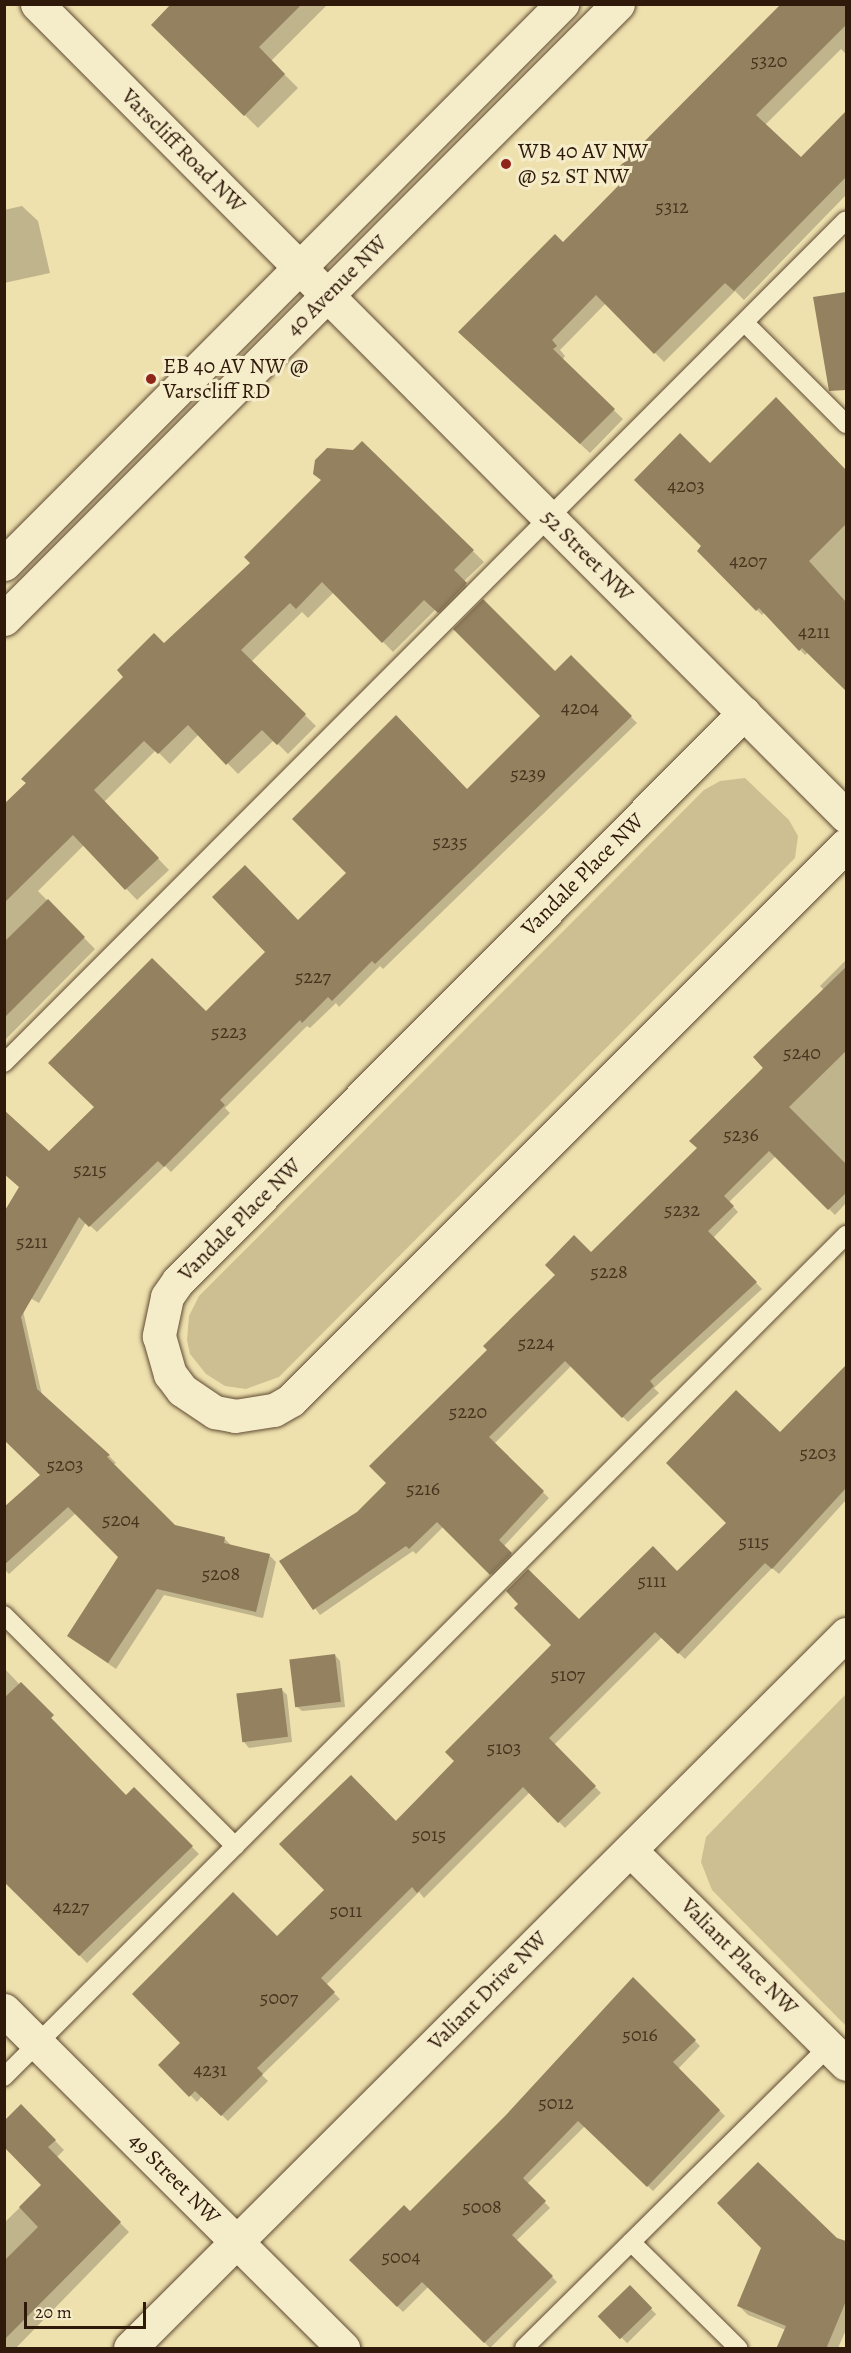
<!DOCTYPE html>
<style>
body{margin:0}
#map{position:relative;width:851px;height:2353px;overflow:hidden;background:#efe1ae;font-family:Alegreya,serif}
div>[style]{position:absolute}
.green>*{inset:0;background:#cebf92}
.shadow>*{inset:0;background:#0003;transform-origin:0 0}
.building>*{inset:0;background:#93815f;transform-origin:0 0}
.roads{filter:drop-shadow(0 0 2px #5f4b33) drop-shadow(0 0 2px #5f4b33)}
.lane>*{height:18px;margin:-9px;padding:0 9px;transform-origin:9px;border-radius:9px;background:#f5ecca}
.street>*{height:33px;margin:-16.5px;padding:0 16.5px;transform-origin:16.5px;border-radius:16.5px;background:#f5ecca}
.secondary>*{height:33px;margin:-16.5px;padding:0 16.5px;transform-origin:16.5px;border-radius:16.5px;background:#f5ecca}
.dots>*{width:16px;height:16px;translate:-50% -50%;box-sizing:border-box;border:3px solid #f5ecca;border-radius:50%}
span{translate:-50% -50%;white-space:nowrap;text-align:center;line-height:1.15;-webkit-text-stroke:6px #f5ecca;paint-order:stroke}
.number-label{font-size:20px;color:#48331f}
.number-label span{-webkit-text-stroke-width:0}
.street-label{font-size:22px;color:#2f190a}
.poi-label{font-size:22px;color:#2f190a}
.left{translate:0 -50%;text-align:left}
.frame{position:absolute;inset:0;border:6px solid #2f190a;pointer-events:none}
.scale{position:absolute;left:24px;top:2302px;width:122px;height:27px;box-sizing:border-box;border:3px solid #2f190a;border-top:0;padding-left:8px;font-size:18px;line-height:21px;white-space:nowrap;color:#2f190a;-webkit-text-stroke:4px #f5ecca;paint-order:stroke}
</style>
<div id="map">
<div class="green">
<div style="clip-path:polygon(745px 778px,789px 820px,798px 836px,795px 858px,279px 1377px,246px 1389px,225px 1386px,206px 1374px,190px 1354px,187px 1340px,189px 1316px,199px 1296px,704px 790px,720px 781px)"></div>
<div style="clip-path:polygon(846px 1694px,846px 2026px,712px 1890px,701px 1862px,706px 1837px)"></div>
</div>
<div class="shadow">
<div style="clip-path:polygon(173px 4px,328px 4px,271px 61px,298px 88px,258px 128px,153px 25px)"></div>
<div style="clip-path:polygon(784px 4px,846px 4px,846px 54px,841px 49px,765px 125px,801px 159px,846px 114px,846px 195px,744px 300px,735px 291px,664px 362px,606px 303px,560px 350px,565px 356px,562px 360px,623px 419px,590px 453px,469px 341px,623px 184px)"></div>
<div style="clip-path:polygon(22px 206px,38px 221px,50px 273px,4px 283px,4px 210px)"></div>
<div style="clip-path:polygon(846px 293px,846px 354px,828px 357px,815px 298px)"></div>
<div style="clip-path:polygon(776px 399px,846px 472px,846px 690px,809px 652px,805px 655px,765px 612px,762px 615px,699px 551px,703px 546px,710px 465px)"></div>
<div style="clip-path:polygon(362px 443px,484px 562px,463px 582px,477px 595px,449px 623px,436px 609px,393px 652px,334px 592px,308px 618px,302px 612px,251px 662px,316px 726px,288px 754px,274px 740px,238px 774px,199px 734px,170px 764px,156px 750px,104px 802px,169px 870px,137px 900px,84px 845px,38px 891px,95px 949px,4px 1041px,4px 805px,164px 645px,252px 563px)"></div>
<div style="clip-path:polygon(571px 657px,637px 723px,383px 969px,380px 966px,339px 1007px,336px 1003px,310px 1028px,307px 1026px,225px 1108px,230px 1113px,171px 1172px,165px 1166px,97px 1232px,86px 1222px,39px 1303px,4px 1283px,49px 1153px,206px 1013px,298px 922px,467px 791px,542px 716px,555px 673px)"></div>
<div style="clip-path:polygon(846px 960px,846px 1203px,835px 1215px,776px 1156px,729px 1202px,738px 1212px,713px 1238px,762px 1289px,654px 1388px,659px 1393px,628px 1422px,572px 1365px,494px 1444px,549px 1498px,503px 1547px,517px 1560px,497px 1580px,444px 1526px,416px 1554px,413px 1551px,320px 1615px,281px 1561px,358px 1514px,388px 1483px,591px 1254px,699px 1148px,824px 990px,820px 986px)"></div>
<div style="clip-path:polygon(4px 1309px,23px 1311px,42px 1395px,4px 1404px)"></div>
<div style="clip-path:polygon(846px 1367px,846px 1500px,779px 1574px,772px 1568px,685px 1659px,662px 1637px,554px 1745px,601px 1793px,565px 1828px,530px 1792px,424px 1898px,419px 1892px,326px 1985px,340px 1999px,262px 2075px,268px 2081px,228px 2121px,202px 2096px,197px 2102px,160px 2065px,277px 1938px,456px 1761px,579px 1621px,677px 1573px,728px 1523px,780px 1434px)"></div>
<div style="clip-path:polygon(109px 1456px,116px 1463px,113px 1465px,174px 1526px,224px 1538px,231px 1545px,269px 1555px,276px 1562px,263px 1618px,164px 1595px,116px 1669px,69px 1636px,120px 1557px,76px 1513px,9px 1574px,4px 1569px,4px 1509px)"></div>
<div style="clip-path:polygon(335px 1655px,340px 1661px,345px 1707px,302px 1711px,296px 1706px)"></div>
<div style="clip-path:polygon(4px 1668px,126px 1797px,134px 1789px,199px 1854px,87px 1963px,4px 1879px)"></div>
<div style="clip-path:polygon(281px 1689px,287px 1695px,292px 1742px,249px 1748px,244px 1742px)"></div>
<div style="clip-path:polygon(633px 1979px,700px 2046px,678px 2069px,725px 2116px,653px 2191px,585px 2126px,527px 2184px,550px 2208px,516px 2241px,557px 2282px,490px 2348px,429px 2286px,403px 2312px,352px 2260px,410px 2213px,507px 2116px)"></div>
<div style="clip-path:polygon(21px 2106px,64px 2150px,56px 2158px,129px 2232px,16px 2348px,4px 2348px,4px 2223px,43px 2185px)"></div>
<div style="clip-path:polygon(758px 2165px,846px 2251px,846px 2330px,838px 2348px,783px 2348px,786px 2330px,748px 2315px,739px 2306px,763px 2247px)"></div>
<div style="left:630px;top:2288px;width:37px;height:41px;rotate:45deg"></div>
</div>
<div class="building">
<div style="clip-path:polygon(171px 4px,302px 4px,259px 47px,285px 74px,244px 116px,151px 25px)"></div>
<div style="clip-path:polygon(781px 4px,846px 4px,846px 25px,756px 115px,801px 157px,846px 111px,846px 177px,734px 291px,725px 283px,654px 354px,596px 295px,552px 340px,557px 346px,553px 349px,615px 409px,580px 444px,458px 332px,555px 234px,563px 242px,620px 184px,611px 175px)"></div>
<div style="clip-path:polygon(846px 292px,846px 390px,829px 391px,813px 297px)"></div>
<div style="clip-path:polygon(776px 397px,846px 470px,846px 524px,809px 561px,846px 602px,846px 691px,802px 648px,799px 651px,759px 608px,756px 611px,697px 551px,701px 546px,634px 480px,680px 433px,710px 463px)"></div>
<div style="clip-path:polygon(362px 441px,474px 550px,454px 570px,467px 583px,438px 613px,424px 600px,382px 643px,322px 582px,296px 609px,290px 603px,241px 650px,306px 714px,277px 745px,262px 730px,226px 765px,188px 725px,158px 754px,144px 741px,94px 790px,159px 858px,125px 890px,73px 835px,4px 903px,4px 804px,26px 783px,21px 779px,123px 677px,117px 670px,154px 633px,164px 643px,250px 563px,244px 557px,321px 480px,313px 474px,315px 460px,327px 448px,353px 450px)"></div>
<div style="clip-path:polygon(483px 599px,555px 671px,571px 655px,632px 716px,375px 964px,372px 961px,332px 1001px,328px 997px,302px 1023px,300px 1020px,220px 1100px,225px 1105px,164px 1167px,158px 1161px,89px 1227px,79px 1217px,21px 1317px,37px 1389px,110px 1455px,107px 1457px,175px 1525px,225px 1537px,224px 1543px,270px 1554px,256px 1612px,157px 1589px,108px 1663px,67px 1636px,118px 1557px,68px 1507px,4px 1565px,4px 1507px,40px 1475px,4px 1440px,4px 1212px,19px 1187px,4px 1174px,4px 1110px,49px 1151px,94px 1107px,48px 1063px,152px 958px,206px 1011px,265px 952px,212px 897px,245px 865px,298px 920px,346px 873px,292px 819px,396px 715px,467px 789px,540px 716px,453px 629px)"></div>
<div style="clip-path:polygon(48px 899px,85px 937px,4px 1018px,4px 942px)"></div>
<div style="clip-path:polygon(846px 967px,846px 1051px,789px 1107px,846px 1164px,846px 1193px,828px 1210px,769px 1151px,724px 1196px,734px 1206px,708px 1231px,757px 1282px,650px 1381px,654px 1386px,622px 1418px,565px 1361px,489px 1437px,544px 1491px,499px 1540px,512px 1553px,490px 1575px,437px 1522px,409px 1549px,406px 1546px,313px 1610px,279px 1561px,357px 1512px,386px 1483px,369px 1466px,487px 1350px,483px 1346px,555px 1275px,545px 1265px,574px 1235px,591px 1252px,697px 1148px,689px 1141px,763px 1068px,753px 1057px)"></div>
<div style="clip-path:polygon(846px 1365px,846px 1488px,772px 1569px,765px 1563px,678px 1654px,655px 1632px,549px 1738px,596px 1786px,558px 1823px,523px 1787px,417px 1893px,412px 1887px,321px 1978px,335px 1992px,257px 2068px,263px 2074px,221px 2116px,195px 2091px,189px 2097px,158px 2065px,180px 2043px,132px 1994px,233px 1892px,277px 1936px,324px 1890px,279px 1844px,351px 1775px,396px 1821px,454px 1761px,445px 1752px,551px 1645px,514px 1608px,518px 1604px,506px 1591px,528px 1569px,579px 1619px,653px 1546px,677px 1571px,726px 1523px,666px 1463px,736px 1390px,780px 1432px)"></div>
<div style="left:335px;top:1654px;width:48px;height:46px;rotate:83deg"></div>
<div style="clip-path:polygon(21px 1682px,54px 1715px,51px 1718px,126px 1795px,134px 1787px,193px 1846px,79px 1956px,4px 1882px,4px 1698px)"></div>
<div style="left:282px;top:1688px;width:49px;height:46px;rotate:83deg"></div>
<div style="clip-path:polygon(633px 1977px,696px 2040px,673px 2062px,720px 2110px,647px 2187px,578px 2121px,523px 2178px,546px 2201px,512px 2235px,553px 2276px,484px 2343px,422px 2282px,397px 2307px,349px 2260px,404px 2205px,410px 2211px,506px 2115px)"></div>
<div style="clip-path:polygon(21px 2104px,56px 2140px,48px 2147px,121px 2222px,4px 2340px,4px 2261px,38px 2227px,19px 2207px,41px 2185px,4px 2147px,4px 2121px)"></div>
<div style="clip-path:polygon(758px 2162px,837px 2238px,846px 2241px,846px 2301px,826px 2349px,776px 2349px,786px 2326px,737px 2306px,761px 2248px,717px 2203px)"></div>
<div style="left:630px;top:2285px;width:32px;height:45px;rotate:46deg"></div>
</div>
<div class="roads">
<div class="lane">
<div style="left:745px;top:323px;width:143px;rotate:45deg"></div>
<div style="left:4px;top:1063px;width:1191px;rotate:-45.03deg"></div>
<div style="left:4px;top:1615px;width:327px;rotate:45deg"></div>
<div style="left:4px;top:2077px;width:1191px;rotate:-45deg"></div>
<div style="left:631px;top:2242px;width:151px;rotate:44.7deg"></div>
<div style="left:524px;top:2348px;width:429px;rotate:-44.7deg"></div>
</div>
<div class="street">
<div style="left:37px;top:4px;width:1146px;rotate:45.11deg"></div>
<div style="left:744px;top:713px;width:802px;rotate:134.9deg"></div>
<div style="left:178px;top:1281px;width:19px;rotate:125deg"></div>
<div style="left:167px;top:1297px;width:40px;rotate:102deg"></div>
<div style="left:159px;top:1336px;width:40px;rotate:74deg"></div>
<div style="left:170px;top:1374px;width:20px;rotate:53deg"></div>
<div style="left:182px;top:1390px;width:40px;rotate:34deg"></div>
<div style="left:215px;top:1412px;width:20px;rotate:11deg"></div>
<div style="left:235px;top:1416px;width:39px;rotate:-9deg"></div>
<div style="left:274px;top:1410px;width:20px;rotate:-30deg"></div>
<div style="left:291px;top:1400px;width:785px;rotate:-45deg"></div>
<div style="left:630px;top:1850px;width:304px;rotate:44.7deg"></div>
<div style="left:4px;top:2010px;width:479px;rotate:44.9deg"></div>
<div style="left:130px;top:2348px;width:1011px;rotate:-44.92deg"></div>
</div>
<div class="secondary">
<div style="left:4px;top:564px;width:791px;rotate:-45.1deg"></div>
<div style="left:4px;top:619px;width:869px;rotate:-45.05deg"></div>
</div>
</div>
<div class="dots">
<div style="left:506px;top:164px;background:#8f2418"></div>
<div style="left:151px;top:379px;background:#8f2418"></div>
</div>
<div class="number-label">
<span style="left:769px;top:60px">5320</span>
<span style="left:672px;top:206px">5312</span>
<span style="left:686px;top:485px">4203</span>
<span style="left:748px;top:560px">4207</span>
<span style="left:814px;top:631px">4211</span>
<span style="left:580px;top:707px">4204</span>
<span style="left:528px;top:773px">5239</span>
<span style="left:450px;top:841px">5235</span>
<span style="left:313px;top:976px">5227</span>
<span style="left:229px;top:1031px">5223</span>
<span style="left:802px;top:1052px">5240</span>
<span style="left:741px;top:1134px">5236</span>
<span style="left:90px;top:1169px">5215</span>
<span style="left:682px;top:1209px">5232</span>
<span style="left:32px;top:1241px">5211</span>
<span style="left:609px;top:1271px">5228</span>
<span style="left:536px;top:1342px">5224</span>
<span style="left:468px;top:1411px">5220</span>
<span style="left:818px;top:1452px">5203</span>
<span style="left:65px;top:1464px">5203</span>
<span style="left:423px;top:1488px">5216</span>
<span style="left:121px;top:1519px">5204</span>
<span style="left:754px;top:1541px">5115</span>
<span style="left:221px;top:1573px">5208</span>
<span style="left:652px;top:1580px">5111</span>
<span style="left:568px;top:1674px">5107</span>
<span style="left:504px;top:1747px">5103</span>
<span style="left:429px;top:1834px">5015</span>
<span style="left:71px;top:1906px">4227</span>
<span style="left:346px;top:1910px">5011</span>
<span style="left:279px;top:1997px">5007</span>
<span style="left:640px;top:2034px">5016</span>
<span style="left:210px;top:2069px">4231</span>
<span style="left:556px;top:2102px">5012</span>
<span style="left:482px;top:2206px">5008</span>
<span style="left:401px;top:2256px">5004</span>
</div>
<div class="street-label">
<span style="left:183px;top:151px;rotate:45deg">Varscliff Road NW</span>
<span style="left:337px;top:286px;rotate:-45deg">40 Avenue NW</span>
<span style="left:587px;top:556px;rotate:45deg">52 Street NW</span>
<span style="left:583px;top:875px;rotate:-45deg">Vandale Place NW</span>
<span style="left:240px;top:1220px;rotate:-45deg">Vandale Place NW</span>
<span style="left:739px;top:1957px;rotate:45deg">Valiant Place NW</span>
<span style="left:488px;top:1991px;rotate:-45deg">Valiant Drive NW</span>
<span style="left:174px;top:2179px;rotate:45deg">49 Street NW</span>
</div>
<div class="poi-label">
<span class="left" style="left:518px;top:164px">WB 40 AV NW<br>@ 52 ST NW</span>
<span class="left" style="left:163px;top:379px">EB 40 AV NW @<br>Varscliff RD</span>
</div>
<div class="frame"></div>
<div class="scale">20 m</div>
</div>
